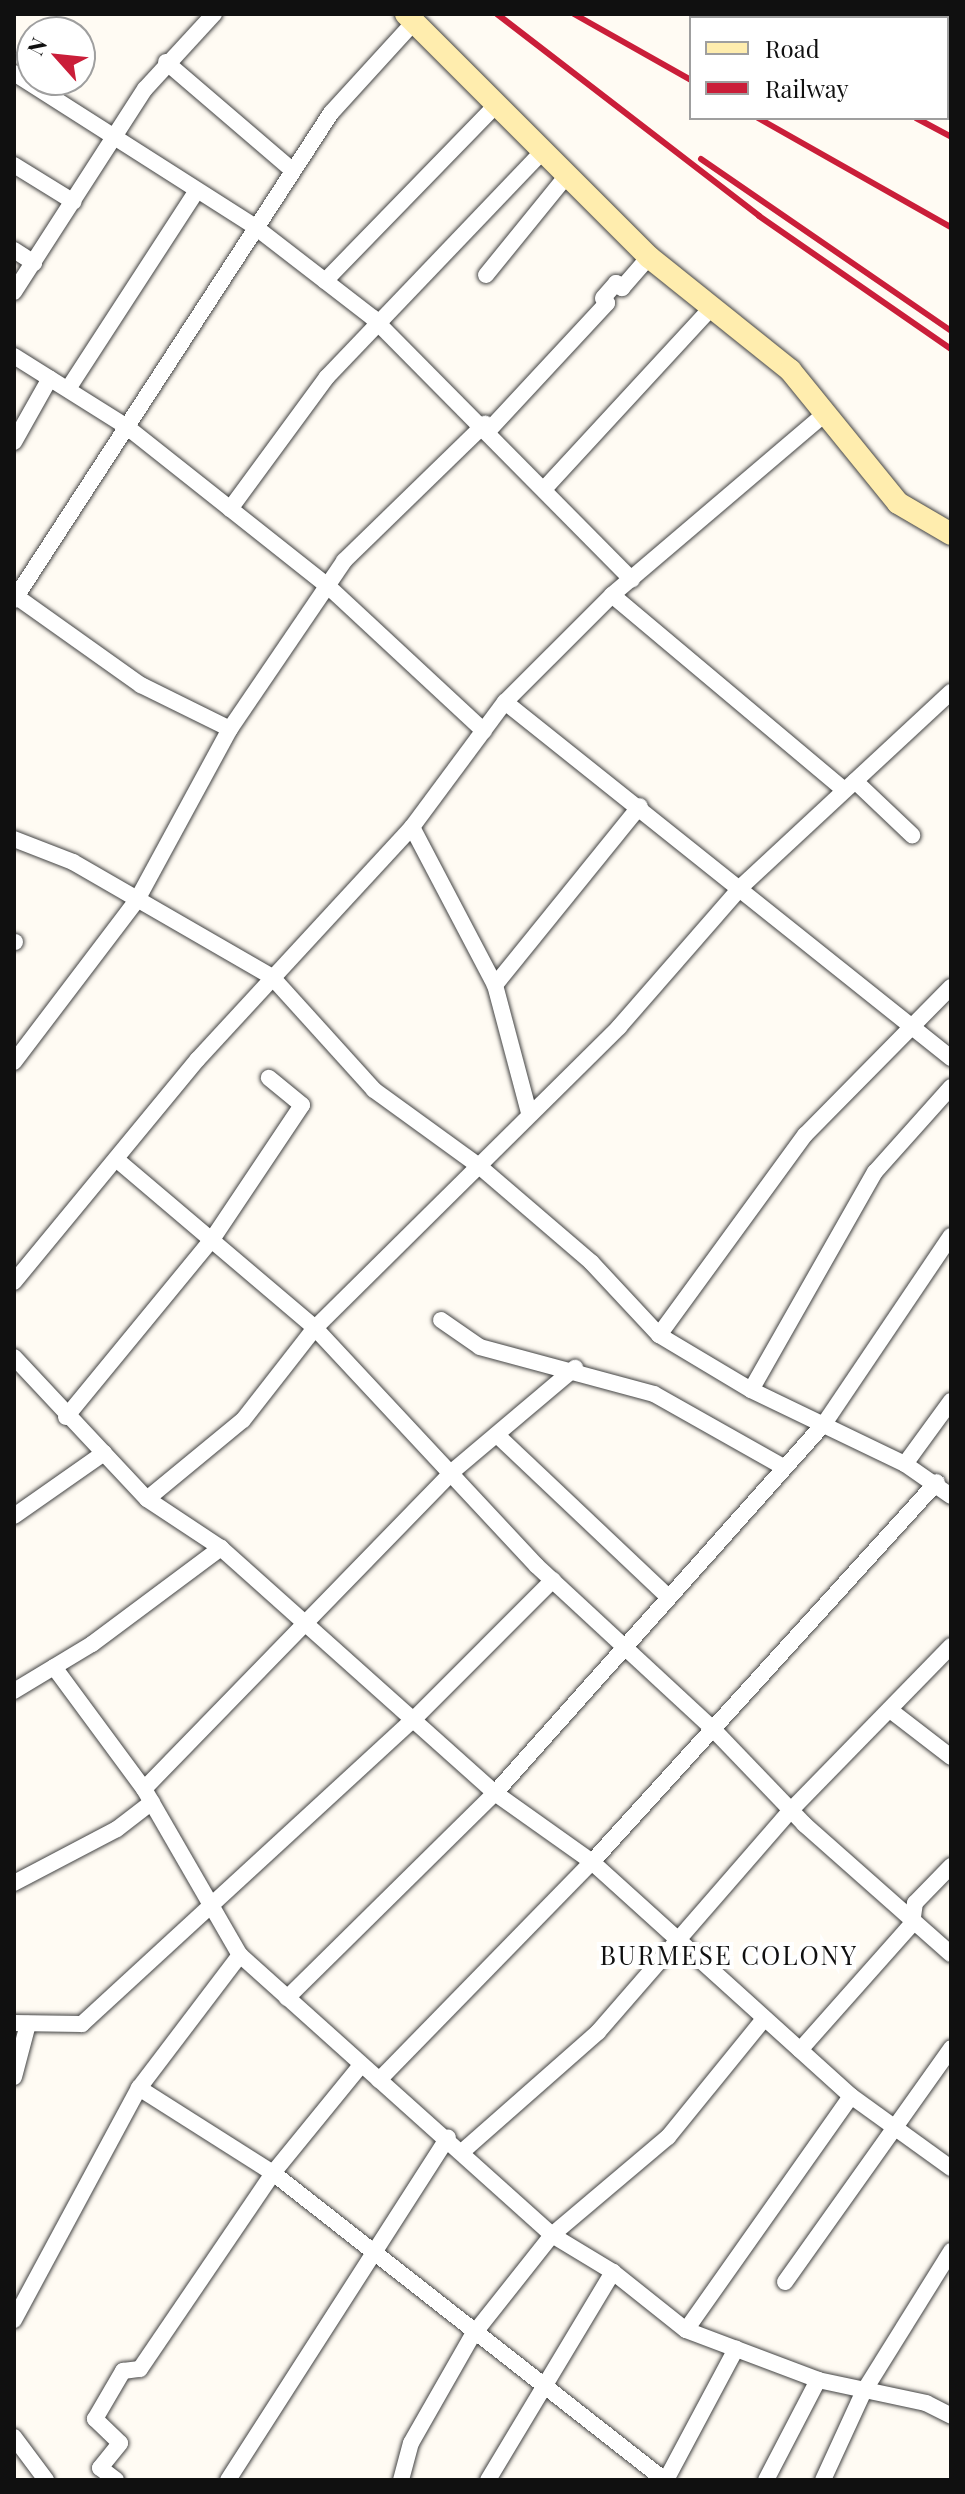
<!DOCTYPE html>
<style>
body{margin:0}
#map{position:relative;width:965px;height:2494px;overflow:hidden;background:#fffbf3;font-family:"Playfair Display",serif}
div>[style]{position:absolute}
.roads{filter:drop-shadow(0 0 2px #434343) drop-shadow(0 0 2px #434343)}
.street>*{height:16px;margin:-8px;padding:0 8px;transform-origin:8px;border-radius:8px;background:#fff}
.secondary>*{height:22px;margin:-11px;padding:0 11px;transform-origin:11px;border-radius:11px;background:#ffedae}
.rail>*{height:6px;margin:-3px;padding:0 3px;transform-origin:3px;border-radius:3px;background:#ca1e39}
span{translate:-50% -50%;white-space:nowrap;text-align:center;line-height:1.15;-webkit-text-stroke:8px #fff;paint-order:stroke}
.neighbourhood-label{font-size:26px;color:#101010;letter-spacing:2px}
.frame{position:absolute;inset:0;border:16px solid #101010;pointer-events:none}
.legend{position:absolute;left:689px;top:16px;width:260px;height:104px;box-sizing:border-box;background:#fff;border:2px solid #9f9f9f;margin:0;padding:10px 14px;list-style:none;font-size:24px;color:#101010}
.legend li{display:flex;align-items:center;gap:16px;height:40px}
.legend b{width:40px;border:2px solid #9f9f9f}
.north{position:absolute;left:16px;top:16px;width:80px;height:80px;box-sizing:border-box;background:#fff;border:2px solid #9f9f9f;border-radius:50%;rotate:297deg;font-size:22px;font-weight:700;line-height:32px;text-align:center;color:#101010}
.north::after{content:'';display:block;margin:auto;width:28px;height:36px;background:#ca1e39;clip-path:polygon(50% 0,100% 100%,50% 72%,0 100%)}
</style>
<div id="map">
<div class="roads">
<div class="street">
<div style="left:166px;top:62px;width:166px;rotate:40.6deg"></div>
<div style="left:14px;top:73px;width:285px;rotate:32.5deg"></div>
<div style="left:254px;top:226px;width:150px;rotate:37.7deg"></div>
<div style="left:373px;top:318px;width:368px;rotate:45.3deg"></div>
<div style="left:14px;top:165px;width:70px;rotate:31.7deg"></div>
<div style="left:14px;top:250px;width:24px;rotate:33deg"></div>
<div style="left:486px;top:275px;width:124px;rotate:-50.9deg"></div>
<div style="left:325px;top:281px;width:243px;rotate:-45.8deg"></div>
<div style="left:14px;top:292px;width:242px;rotate:-57.2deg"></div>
<div style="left:145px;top:89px;width:102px;rotate:-47.4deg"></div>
<div style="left:14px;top:356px;width:133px;rotate:32.1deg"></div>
<div style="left:127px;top:427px;width:259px;rotate:38.4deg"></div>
<div style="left:330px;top:588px;width:210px;rotate:42.9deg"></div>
<div style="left:68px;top:389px;width:235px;rotate:-57deg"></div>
<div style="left:490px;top:429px;width:172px;rotate:-47.1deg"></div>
<div style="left:607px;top:303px;width:6px;rotate:-129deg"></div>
<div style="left:603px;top:298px;width:20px;rotate:-49deg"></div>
<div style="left:616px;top:283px;width:8px;rotate:40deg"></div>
<div style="left:622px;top:288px;width:41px;rotate:-48.9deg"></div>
<div style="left:14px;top:442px;width:73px;rotate:-60.6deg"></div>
<div style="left:546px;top:487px;width:242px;rotate:-47.3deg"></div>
<div style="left:230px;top:509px;width:164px;rotate:-53.7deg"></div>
<div style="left:327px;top:377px;width:307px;rotate:-46.3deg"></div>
<div style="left:612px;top:595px;width:303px;rotate:40deg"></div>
<div style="left:17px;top:597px;width:152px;rotate:35.4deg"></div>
<div style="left:141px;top:685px;width:99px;rotate:26.3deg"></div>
<div style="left:14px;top:600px;width:581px;rotate:-56.94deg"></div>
<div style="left:331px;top:113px;width:123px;rotate:-47.6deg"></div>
<div style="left:505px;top:702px;width:571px;rotate:38.6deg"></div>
<div style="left:855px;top:781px;width:79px;rotate:43.5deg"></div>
<div style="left:412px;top:827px;width:178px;rotate:62.3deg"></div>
<div style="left:495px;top:985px;width:132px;rotate:75.1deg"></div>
<div style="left:14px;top:839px;width:63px;rotate:21.3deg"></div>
<div style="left:73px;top:862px;width:230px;rotate:30deg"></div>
<div style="left:272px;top:977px;width:152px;rotate:47.9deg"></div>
<div style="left:374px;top:1090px;width:130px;rotate:35.9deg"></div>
<div style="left:479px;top:1166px;width:148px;rotate:40.6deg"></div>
<div style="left:591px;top:1262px;width:100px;rotate:47deg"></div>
<div style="left:659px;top:1335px;width:107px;rotate:30.9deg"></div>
<div style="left:751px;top:1390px;width:171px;rotate:25.7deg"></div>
<div style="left:905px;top:1464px;width:56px;rotate:34.8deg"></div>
<div style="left:14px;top:942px;width:1px"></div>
<div style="left:495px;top:985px;width:230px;rotate:-51deg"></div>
<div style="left:14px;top:1062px;width:203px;rotate:-52.8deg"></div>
<div style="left:137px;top:900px;width:195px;rotate:-61.5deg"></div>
<div style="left:230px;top:729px;width:203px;rotate:-55.8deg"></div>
<div style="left:344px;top:561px;width:197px;rotate:-44.2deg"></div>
<div style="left:116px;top:1159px;width:261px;rotate:40.3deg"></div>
<div style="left:315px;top:1328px;width:325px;rotate:47deg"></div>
<div style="left:537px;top:1566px;width:240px;rotate:42.8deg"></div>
<div style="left:713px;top:1729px;width:132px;rotate:46.2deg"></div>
<div style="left:804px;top:1824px;width:196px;rotate:41.5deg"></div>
<div style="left:14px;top:1282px;width:289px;rotate:-50.5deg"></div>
<div style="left:198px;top:1059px;width:316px;rotate:-47.3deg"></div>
<div style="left:412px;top:827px;width:156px;rotate:-53.4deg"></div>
<div style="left:505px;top:702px;width:151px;rotate:-45deg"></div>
<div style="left:612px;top:595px;width:281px;rotate:-40.4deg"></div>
<div style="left:441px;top:1320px;width:47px;rotate:34.7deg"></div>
<div style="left:480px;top:1347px;width:180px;rotate:15.1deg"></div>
<div style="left:654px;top:1394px;width:147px;rotate:29.4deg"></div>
<div style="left:659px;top:1335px;width:248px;rotate:-53.9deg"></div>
<div style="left:805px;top:1135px;width:208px;rotate:-45.4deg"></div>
<div style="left:14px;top:1357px;width:195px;rotate:46.9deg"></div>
<div style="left:147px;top:1499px;width:89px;rotate:33.5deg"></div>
<div style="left:221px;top:1548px;width:368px;rotate:41.8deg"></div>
<div style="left:495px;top:1793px;width:119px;rotate:35.4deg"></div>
<div style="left:592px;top:1862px;width:349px;rotate:42.1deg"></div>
<div style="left:851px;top:2096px;width:123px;rotate:35.8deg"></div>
<div style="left:751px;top:1390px;width:251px;rotate:-60.4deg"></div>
<div style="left:875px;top:1172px;width:114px;rotate:-48.2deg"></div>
<div style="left:66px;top:1417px;width:232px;rotate:-50.6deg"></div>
<div style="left:213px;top:1238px;width:160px;rotate:-56.2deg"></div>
<div style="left:302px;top:1105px;width:43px;rotate:-140.7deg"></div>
<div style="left:497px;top:1435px;width:233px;rotate:43.4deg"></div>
<div style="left:905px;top:1464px;width:78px;rotate:-53.9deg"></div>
<div style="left:147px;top:1499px;width:124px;rotate:-39.5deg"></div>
<div style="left:243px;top:1420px;width:117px;rotate:-52deg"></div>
<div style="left:315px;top:1328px;width:428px;rotate:-44.7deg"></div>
<div style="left:619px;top:1027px;width:187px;rotate:-48.9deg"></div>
<div style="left:742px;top:886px;width:285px;rotate:-42.9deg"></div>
<div style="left:14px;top:1516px;width:110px;rotate:-35deg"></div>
<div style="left:54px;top:1667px;width:152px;rotate:53.6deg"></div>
<div style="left:144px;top:1789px;width:192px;rotate:60deg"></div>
<div style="left:240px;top:1955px;width:419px;rotate:41.9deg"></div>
<div style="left:552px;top:2235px;width:71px;rotate:31.2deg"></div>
<div style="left:613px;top:2272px;width:93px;rotate:38.5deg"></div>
<div style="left:686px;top:2330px;width:141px;rotate:20.7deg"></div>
<div style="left:818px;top:2380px;width:110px;rotate:12deg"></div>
<div style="left:926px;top:2403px;width:28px;rotate:27deg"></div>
<div style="left:14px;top:1691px;width:91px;rotate:-31.1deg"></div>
<div style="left:92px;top:1644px;width:161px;rotate:-36.7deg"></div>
<div style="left:890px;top:1710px;width:77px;rotate:37.6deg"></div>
<div style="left:144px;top:1789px;width:443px;rotate:-45.8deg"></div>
<div style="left:453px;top:1471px;width:160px;rotate:-40.2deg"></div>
<div style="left:14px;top:1883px;width:116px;rotate:-27.7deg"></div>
<div style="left:117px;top:1829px;width:44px;rotate:-37.6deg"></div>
<div style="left:287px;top:1998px;width:292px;rotate:-44.6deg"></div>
<div style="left:495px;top:1793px;width:498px;rotate:-48.3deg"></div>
<div style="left:826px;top:1421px;width:223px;rotate:-56deg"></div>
<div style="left:14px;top:2023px;width:68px;rotate:0.8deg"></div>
<div style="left:82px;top:2024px;width:452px;rotate:-42.6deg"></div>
<div style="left:415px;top:1718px;width:195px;rotate:-45deg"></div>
<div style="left:800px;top:2050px;width:169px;rotate:-48.4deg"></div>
<div style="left:912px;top:1924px;width:21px;rotate:-82deg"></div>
<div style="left:915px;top:1903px;width:52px;rotate:-45.8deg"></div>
<div style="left:14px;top:2077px;width:55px;rotate:-75.2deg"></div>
<div style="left:379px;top:2080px;width:305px;rotate:-45.7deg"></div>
<div style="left:592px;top:1862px;width:513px;rotate:-47.76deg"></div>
<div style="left:139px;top:2088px;width:159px;rotate:32.4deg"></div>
<div style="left:273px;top:2173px;width:497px;rotate:38.1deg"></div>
<div style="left:463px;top:2151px;width:180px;rotate:-41.4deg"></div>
<div style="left:598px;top:2032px;width:294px;rotate:-49deg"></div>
<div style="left:791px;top:1810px;width:229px;rotate:-45.7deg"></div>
<div style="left:785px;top:2282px;width:287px;rotate:-54.6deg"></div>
<div style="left:14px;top:2320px;width:264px;rotate:-61.7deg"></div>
<div style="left:139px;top:2088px;width:167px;rotate:-52.8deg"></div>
<div style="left:686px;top:2330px;width:286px;rotate:-54.8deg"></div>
<div style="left:14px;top:2437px;width:54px;rotate:53.3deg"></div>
<div style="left:116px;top:2480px;width:20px;rotate:-143deg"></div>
<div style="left:100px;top:2468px;width:32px;rotate:-51deg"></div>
<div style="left:120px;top:2443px;width:35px;rotate:-136deg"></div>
<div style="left:95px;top:2419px;width:56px;rotate:-59.7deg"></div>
<div style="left:123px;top:2371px;width:17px;rotate:-7deg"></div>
<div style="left:140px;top:2369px;width:237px;rotate:-55.8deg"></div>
<div style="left:273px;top:2173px;width:139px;rotate:-50.8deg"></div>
<div style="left:228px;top:2480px;width:407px;rotate:-57.3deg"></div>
<div style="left:401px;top:2480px;width:38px;rotate:-75deg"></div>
<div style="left:411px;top:2443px;width:123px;rotate:-60.3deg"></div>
<div style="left:472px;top:2336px;width:129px;rotate:-51.6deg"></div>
<div style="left:552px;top:2235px;width:152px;rotate:-40.2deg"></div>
<div style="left:668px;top:2137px;width:151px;rotate:-50.9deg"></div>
<div style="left:488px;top:2480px;width:243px;rotate:-59deg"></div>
<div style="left:666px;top:2480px;width:149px;rotate:-61.9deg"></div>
<div style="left:766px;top:2480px;width:113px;rotate:-62.5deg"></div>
<div style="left:823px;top:2480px;width:98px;rotate:-65.3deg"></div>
<div style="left:864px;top:2391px;width:165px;rotate:-58.1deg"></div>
</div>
<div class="secondary">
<div style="left:406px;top:14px;width:344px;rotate:45deg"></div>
<div style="left:649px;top:257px;width:181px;rotate:38.7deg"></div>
<div style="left:790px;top:370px;width:171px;rotate:50.9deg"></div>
<div style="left:898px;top:503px;width:61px;rotate:30.3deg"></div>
</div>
</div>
<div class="rail">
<div style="left:497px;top:14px;width:331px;rotate:37.6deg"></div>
<div style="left:759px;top:216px;width:234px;rotate:34.7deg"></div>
<div style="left:574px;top:14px;width:134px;rotate:29.4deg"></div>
<div style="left:721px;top:14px;width:9px;rotate:27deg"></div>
<div style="left:843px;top:14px;width:9px;rotate:27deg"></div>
<div style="left:936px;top:14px;width:8px;rotate:30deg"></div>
<div style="left:947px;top:72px;width:4px;rotate:27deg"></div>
<div style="left:758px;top:118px;width:222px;rotate:29.5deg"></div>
<div style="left:916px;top:118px;width:40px;rotate:28deg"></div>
<div style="left:701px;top:159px;width:303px;rotate:34.5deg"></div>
</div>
<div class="neighbourhood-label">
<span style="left:729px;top:1955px">BURMESE COLONY</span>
</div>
<div class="frame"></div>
<ul class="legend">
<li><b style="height:10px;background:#ffedae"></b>Road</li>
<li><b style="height:10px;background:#ca1e39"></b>Railway</li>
</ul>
<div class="north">N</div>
</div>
